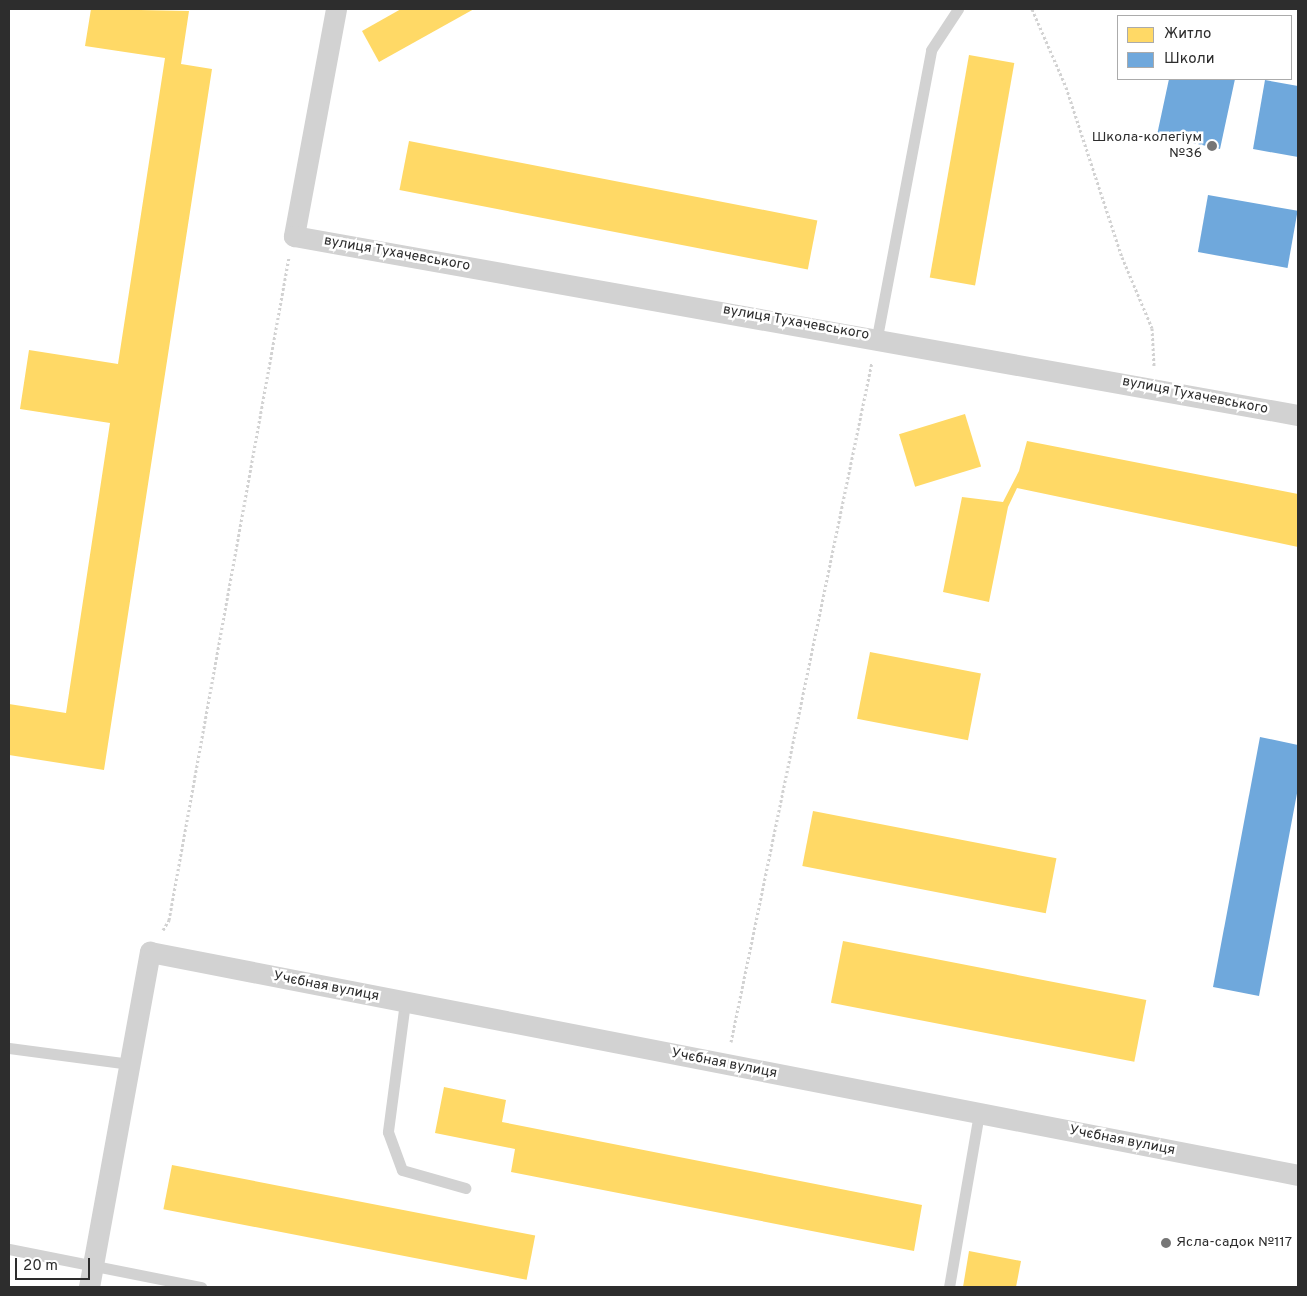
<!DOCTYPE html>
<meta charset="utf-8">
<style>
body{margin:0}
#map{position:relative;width:1307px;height:1296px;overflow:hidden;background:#fff;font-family:Overpass,sans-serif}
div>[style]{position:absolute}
.homes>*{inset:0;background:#ffd966;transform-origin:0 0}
.schools>*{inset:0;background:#6fa8dc;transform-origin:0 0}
.path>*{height:3px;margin-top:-1.5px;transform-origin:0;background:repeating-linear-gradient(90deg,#d2d2d2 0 2.5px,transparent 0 5px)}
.service>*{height:11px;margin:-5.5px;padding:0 5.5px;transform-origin:5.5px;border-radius:5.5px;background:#d2d2d2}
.minor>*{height:21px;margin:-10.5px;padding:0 10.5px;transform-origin:10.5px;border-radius:10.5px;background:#d2d2d2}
.dots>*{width:14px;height:14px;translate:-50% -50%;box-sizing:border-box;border:2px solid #fff;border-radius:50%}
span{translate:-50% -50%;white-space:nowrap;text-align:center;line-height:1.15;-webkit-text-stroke:5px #fff;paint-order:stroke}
.poi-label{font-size:14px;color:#2d2d2d}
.right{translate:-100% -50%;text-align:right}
.left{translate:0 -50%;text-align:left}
.street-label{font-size:14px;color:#2d2d2d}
.frame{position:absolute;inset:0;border:10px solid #2d2d2d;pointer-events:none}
.legend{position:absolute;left:1117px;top:15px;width:175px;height:65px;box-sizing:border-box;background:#fff;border:1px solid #ababab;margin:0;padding:6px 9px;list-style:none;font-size:15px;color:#2d2d2d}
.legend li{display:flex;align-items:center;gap:10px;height:25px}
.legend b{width:25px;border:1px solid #ababab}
.scale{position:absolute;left:15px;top:1258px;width:75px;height:22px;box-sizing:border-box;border:2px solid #2d2d2d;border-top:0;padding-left:6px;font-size:15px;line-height:18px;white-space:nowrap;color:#2d2d2d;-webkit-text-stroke:4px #fff;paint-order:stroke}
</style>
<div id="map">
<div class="homes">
<div style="clip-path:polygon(91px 9px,189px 11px,181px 64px,212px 69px,104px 770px,9px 755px,9px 704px,66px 713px,110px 423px,20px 409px,29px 350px,118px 364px,165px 58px,85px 46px)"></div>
<div style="clip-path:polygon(401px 9px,474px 9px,379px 62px,362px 31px)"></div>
<div style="left:969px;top:55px;width:46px;height:226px;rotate:10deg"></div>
<div style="left:409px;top:141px;width:416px;height:50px;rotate:11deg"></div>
<div style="left:965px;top:414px;width:55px;height:69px;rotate:73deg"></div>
<div style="clip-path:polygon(1027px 441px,1298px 494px,1298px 547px,1017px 488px,1008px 507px,989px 602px,943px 592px,962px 497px,1003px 502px,1019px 471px)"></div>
<div style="left:870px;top:652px;width:113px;height:68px;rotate:11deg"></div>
<div style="left:813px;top:811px;width:248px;height:56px;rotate:11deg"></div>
<div style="left:843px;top:941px;width:309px;height:63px;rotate:11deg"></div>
<div style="clip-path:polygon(444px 1087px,506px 1100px,502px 1122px,922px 1205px,914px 1251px,511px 1172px,515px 1149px,435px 1133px)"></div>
<div style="left:172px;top:1165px;width:370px;height:45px;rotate:11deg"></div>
<div style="clip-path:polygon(969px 1251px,1021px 1261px,1016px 1287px,963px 1287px)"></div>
</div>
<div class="schools">
<div style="clip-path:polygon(1169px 79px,1235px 79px,1220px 149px,1157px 135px)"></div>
<div style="clip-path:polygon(1265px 80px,1298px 86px,1298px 157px,1253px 149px)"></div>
<div style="left:1208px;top:195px;width:91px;height:58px;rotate:10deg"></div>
<div style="clip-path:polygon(1260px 737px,1298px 745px,1298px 788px,1259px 996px,1213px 987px)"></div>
</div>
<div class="path">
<div style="left:1032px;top:9px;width:85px;rotate:66.4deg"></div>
<div style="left:1066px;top:87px;width:179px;rotate:71.8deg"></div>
<div style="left:1122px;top:257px;width:77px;rotate:67.1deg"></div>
<div style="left:1152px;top:328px;width:38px;rotate:87deg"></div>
<div style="left:163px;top:930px;width:12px;rotate:-59deg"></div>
<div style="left:169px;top:920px;width:674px;rotate:-79.74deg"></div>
<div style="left:731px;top:1042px;width:694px;rotate:-78.29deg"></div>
</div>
<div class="service">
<div style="left:877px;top:337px;width:292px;rotate:-79.3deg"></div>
<div style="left:931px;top:50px;width:49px;rotate:-56.6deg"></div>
<div style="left:405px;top:1002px;width:131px;rotate:97.5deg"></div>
<div style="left:388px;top:1132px;width:40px;rotate:69.8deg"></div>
<div style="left:402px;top:1170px;width:66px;rotate:15.9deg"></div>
<div style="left:9px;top:1048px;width:122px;rotate:7.5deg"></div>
<div style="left:9px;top:1249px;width:196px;rotate:11.2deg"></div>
<div style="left:949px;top:1287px;width:177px;rotate:-80.2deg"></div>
</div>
<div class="minor">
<div style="left:336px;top:9px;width:231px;rotate:100.5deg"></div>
<div style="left:294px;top:236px;width:1020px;rotate:10.11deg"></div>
<div style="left:89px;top:1287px;width:341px;rotate:-79.7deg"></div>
<div style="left:150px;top:952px;width:1169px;rotate:10.99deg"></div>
</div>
<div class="dots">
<div style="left:1212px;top:146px;background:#767676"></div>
<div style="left:1166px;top:1243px;background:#767676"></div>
</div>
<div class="poi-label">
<span class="right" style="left:1202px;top:146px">Школа-колегіум<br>№36</span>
<span class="left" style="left:1176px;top:1243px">Ясла-садок №117</span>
</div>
<div class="street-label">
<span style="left:397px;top:254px;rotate:10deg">вулиця Тухачевського</span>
<span style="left:796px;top:323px;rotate:10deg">вулиця Тухачевського</span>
<span style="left:1195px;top:396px;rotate:11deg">вулиця Тухачевського</span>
<span style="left:326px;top:987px;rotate:11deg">Учєбная вулиця</span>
<span style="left:724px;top:1064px;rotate:11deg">Учєбная вулиця</span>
<span style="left:1122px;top:1141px;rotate:11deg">Учєбная вулиця</span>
</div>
<div class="frame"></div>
<ul class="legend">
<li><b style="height:14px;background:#ffd966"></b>Житло</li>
<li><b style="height:14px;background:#6fa8dc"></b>Школи</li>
</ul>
<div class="scale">20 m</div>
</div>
